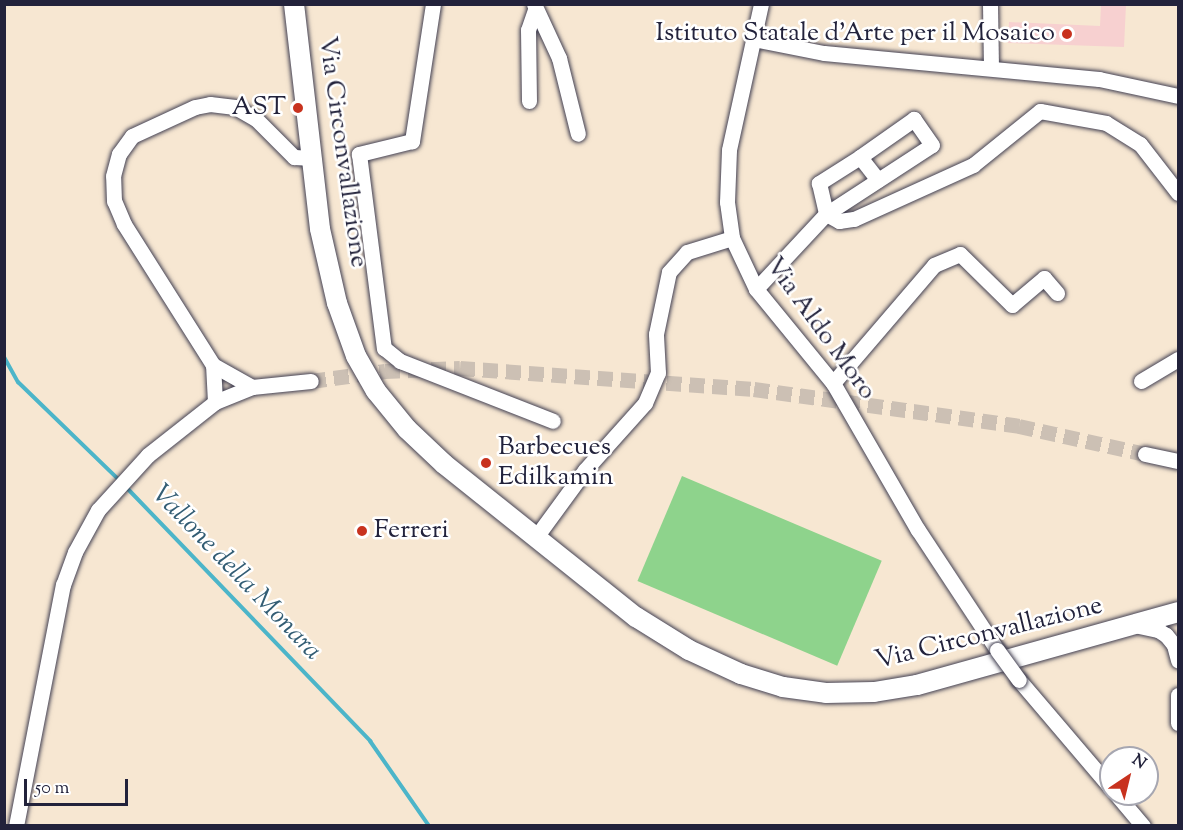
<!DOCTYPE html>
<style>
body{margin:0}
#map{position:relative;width:1183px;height:830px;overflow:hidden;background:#f7e7d2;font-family:"Sorts Mill Goudy",serif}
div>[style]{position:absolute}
.built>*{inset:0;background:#f7d0d0}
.green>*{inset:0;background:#8ed38c;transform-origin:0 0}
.stream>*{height:4px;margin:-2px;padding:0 2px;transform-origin:2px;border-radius:2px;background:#4cb5c9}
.minor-tunnel>*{height:15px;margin-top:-7.5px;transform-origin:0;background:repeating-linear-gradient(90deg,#ccc0b4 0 15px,transparent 0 23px)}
.roads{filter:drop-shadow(0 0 2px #424052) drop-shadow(0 0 2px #424052)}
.minor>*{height:15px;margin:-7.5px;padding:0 7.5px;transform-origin:7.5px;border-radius:7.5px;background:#fff}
.major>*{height:20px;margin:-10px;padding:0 10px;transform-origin:10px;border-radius:10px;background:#fff}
.bridges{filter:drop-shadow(0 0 2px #424052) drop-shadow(0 0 2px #424052)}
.minor-bridge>*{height:15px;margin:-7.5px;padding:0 7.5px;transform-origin:7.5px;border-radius:7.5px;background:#fff}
.dots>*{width:16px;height:16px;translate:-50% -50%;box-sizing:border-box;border:3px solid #fff;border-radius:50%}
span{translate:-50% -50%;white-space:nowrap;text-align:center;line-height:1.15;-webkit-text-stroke:5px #fff;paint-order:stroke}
.poi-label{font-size:26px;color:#22223b}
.right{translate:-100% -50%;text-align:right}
.left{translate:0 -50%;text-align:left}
.street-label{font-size:26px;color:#22223b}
.water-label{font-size:27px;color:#335d74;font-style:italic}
.frame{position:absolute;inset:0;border:6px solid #22223b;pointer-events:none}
.north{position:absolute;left:1099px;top:746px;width:60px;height:60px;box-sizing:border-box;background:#fff;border:2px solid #a7a7b1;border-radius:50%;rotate:35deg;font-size:16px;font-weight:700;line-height:24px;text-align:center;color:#22223b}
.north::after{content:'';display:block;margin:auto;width:21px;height:27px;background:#c8321e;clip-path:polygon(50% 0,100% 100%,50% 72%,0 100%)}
.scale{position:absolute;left:24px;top:779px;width:104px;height:27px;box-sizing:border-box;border:3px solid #22223b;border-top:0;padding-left:8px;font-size:18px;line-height:21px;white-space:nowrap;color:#22223b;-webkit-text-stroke:4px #fff;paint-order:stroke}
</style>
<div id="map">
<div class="built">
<div style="clip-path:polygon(1101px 5px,1126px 5px,1124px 47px,1008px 43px,1009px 22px,1100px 26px)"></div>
</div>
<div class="green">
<div style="left:682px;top:476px;width:217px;height:114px;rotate:23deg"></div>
</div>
<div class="stream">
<div style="left:4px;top:357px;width:29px;rotate:61deg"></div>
<div style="left:18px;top:382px;width:142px;rotate:44.1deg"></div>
<div style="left:125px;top:486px;width:354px;rotate:46.1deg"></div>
<div style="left:370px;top:741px;width:103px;rotate:55.2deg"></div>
</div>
<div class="minor-tunnel">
<div style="left:311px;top:381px;width:75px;rotate:-7.7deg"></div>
<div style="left:385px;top:371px;width:75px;rotate:-2.3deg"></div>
<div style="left:460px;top:368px;width:295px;rotate:4.1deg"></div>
<div style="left:754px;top:389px;width:268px;rotate:7.9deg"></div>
<div style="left:1019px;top:426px;width:129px;rotate:12.5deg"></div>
</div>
<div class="roads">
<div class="minor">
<div style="left:433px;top:4px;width:139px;rotate:98.7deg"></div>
<div style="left:412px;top:141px;width:55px;rotate:166.2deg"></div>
<div style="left:359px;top:154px;width:196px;rotate:82.7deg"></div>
<div style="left:384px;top:348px;width:21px;rotate:39deg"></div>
<div style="left:400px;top:361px;width:164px;rotate:21.4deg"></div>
<div style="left:534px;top:4px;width:60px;rotate:65.2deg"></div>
<div style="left:559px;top:58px;width:78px;rotate:76deg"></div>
<div style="left:761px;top:4px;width:149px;rotate:102.4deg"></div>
<div style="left:729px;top:150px;width:52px;rotate:92.2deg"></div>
<div style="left:727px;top:202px;width:36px;rotate:82deg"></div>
<div style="left:732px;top:238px;width:56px;rotate:64.8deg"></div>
<div style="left:756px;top:289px;width:122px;rotate:50.7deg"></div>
<div style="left:833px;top:383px;width:170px;rotate:60deg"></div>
<div style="left:918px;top:530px;width:144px;rotate:56.6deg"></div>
<div style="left:990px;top:4px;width:63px;rotate:89.1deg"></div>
<div style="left:753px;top:39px;width:72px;rotate:11.2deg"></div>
<div style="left:824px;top:53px;width:276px;rotate:5.4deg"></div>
<div style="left:1099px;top:79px;width:81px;rotate:12.1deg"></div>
<div style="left:529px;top:101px;width:71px;rotate:-90.8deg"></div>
<div style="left:528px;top:30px;width:21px;rotate:-71deg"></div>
<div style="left:860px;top:157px;width:29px;rotate:52deg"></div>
<div style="left:756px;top:289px;width:103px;rotate:-47deg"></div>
<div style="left:826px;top:214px;width:126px;rotate:-33.1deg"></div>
<div style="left:932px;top:145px;width:32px;rotate:-125deg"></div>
<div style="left:914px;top:119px;width:66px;rotate:144.9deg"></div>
<div style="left:860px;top:157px;width:49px;rotate:147.6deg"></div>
<div style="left:819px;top:183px;width:32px;rotate:77deg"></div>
<div style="left:826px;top:214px;width:15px;rotate:28deg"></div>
<div style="left:839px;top:221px;width:15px;rotate:-8deg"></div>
<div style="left:854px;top:219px;width:131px;rotate:-24.4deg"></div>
<div style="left:973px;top:165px;width:86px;rotate:-38.9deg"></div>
<div style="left:1040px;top:111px;width:67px;rotate:10.3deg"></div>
<div style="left:1106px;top:123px;width:40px;rotate:32deg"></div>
<div style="left:1140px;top:144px;width:62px;rotate:52.2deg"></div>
<div style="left:213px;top:365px;width:45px;rotate:29.4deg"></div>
<div style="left:1141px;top:381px;width:43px;rotate:-30.7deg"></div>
<div style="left:833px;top:383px;width:155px;rotate:-49.4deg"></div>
<div style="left:934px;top:265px;width:28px;rotate:-23deg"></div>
<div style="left:960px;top:254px;width:73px;rotate:44.4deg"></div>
<div style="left:1012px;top:305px;width:42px;rotate:-40.2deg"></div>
<div style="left:1044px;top:278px;width:20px;rotate:49deg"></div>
<div style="left:215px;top:402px;width:37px;rotate:-93deg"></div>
<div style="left:213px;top:365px;width:167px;rotate:-122.3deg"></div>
<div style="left:124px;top:224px;width:25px;rotate:-113deg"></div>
<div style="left:114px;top:201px;width:25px;rotate:-92deg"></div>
<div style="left:113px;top:176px;width:23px;rotate:-75deg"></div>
<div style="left:119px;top:154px;width:22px;rotate:-54deg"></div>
<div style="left:132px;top:136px;width:69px;rotate:-24.7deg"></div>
<div style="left:195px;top:107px;width:15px;rotate:-11deg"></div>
<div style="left:210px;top:104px;width:25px;rotate:7deg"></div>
<div style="left:235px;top:107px;width:24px;rotate:30deg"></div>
<div style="left:256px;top:119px;width:54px;rotate:45deg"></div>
<div style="left:294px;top:157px;width:19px;rotate:3deg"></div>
<div style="left:1145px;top:454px;width:34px;rotate:12deg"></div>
<div style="left:536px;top:537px;width:83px;rotate:-53.8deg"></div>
<div style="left:585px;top:470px;width:90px;rotate:-48.2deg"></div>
<div style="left:645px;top:403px;width:33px;rotate:-67deg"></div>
<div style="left:658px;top:373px;width:39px;rotate:-93deg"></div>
<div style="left:656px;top:334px;width:63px;rotate:-78.2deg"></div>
<div style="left:669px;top:272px;width:27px;rotate:-48deg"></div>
<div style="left:687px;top:252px;width:47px;rotate:-17.3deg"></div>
<div style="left:1134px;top:625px;width:25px;rotate:12deg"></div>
<div style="left:1158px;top:630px;width:9px;rotate:32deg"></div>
<div style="left:1166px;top:635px;width:13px;rotate:51deg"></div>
<div style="left:1174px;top:645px;width:16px;rotate:75deg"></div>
<div style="left:1019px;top:680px;width:142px;rotate:49.6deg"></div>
<div style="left:1178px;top:695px;width:28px;rotate:90deg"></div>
<div style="left:1116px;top:794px;width:42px;rotate:49.8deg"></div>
<div style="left:16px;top:826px;width:246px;rotate:-79deg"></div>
<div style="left:63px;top:585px;width:35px;rotate:-70deg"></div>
<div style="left:75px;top:552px;width:48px;rotate:-61.3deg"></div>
<div style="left:98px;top:510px;width:74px;rotate:-47.7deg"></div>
<div style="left:148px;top:455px;width:85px;rotate:-38.3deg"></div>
<div style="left:215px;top:402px;width:40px;rotate:-22deg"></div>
<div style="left:252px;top:387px;width:59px;rotate:-5.8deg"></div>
</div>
<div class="major">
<div style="left:294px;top:4px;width:226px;rotate:83.4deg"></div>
<div style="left:320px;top:229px;width:76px;rotate:77.1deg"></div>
<div style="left:337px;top:303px;width:56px;rotate:70.3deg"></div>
<div style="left:356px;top:356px;width:40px;rotate:60.3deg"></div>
<div style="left:376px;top:391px;width:49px;rotate:50.8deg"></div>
<div style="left:407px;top:429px;width:51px;rotate:43.4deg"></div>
<div style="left:444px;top:464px;width:246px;rotate:38.6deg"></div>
<div style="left:636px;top:617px;width:62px;rotate:31.9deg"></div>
<div style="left:689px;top:650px;width:57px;rotate:24.8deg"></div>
<div style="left:741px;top:674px;width:44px;rotate:17.2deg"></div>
<div style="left:783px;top:687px;width:43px;rotate:7.9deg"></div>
<div style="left:826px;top:693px;width:48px;rotate:-1.2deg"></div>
<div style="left:874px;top:692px;width:44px;rotate:-9.2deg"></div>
<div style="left:917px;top:685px;width:271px;rotate:-15.6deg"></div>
</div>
</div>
<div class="bridges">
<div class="minor-bridge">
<div style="left:997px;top:650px;width:37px;rotate:54deg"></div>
</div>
</div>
<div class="dots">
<div style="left:1067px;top:34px;background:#c8321e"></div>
<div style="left:298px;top:108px;background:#c8321e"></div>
<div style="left:486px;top:463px;background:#c8321e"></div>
<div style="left:362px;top:531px;background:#c8321e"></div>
</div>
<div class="poi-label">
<span class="right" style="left:1055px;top:34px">Istituto Statale d'Arte per il Mosaico</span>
<span class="right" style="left:286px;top:108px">AST</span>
<span class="left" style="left:498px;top:463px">Barbecues<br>Edilkamin</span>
<span class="left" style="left:374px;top:531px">Ferreri</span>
</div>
<div class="street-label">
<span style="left:342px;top:152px;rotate:82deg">Via Circonvallazione</span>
<span style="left:820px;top:329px;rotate:54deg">Via Aldo Moro</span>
<span style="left:989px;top:634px;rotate:-14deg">Via Circonvallazione</span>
</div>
<div class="water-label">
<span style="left:236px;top:573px;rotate:46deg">Vallone della Monara</span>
</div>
<div class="frame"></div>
<div class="north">N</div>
<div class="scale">50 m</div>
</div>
